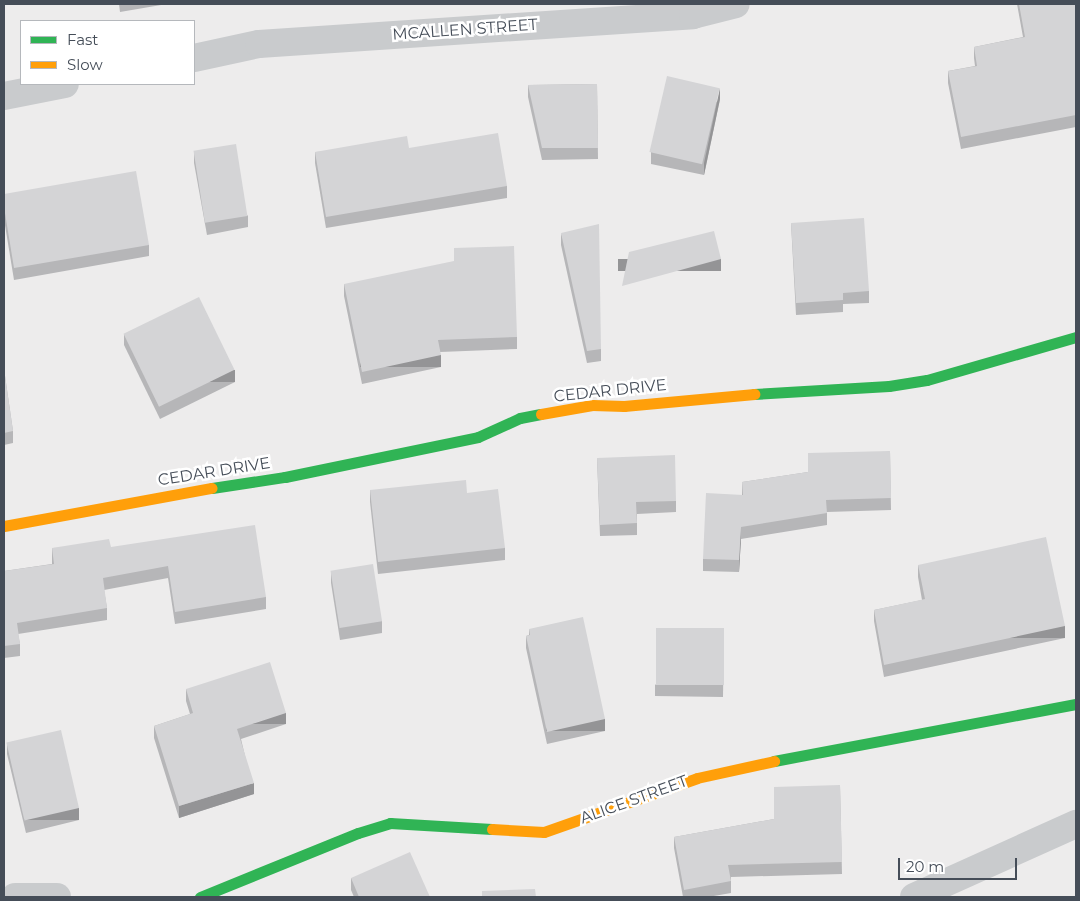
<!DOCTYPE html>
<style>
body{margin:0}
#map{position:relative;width:1080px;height:901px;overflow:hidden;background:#edecec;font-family:Montserrat,sans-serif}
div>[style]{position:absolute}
.street>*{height:28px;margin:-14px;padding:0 14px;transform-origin:14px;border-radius:14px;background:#c9cbcd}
.fast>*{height:11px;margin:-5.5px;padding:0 5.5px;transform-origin:5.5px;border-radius:5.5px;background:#30b455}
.slow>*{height:11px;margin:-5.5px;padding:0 5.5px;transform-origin:5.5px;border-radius:5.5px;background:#ff9f0a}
.wall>*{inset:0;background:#b6b6b8}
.shaded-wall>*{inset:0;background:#949496;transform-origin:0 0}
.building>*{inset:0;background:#d4d4d6;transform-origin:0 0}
span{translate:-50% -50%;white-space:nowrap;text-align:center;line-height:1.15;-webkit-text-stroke:5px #fff;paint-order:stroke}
.street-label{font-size:16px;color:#454d58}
.frame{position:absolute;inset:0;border:5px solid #454d58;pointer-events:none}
.legend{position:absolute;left:20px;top:20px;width:175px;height:65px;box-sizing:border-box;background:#fff;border:1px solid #b5b8bc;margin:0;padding:6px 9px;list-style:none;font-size:15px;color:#454d58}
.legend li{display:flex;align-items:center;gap:10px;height:25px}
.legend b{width:25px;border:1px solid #b5b8bc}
.scale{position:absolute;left:898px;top:858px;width:119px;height:22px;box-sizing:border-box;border:2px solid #454d58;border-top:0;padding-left:6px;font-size:15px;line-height:18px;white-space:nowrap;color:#454d58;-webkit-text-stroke:4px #fff;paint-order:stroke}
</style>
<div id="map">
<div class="street">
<div style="left:194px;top:58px;width:66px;rotate:-12.2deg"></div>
<div style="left:259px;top:44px;width:435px;rotate:-3.8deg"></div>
<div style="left:693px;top:15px;width:44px;rotate:-14.3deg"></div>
<div style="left:4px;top:96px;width:62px;rotate:-11.1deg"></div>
<div style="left:15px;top:897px;width:42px"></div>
<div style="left:914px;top:897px;width:178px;rotate:-24.3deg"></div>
</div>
<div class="fast">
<div style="left:754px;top:394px;width:135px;rotate:-3.4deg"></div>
<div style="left:889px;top:386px;width:38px;rotate:-9deg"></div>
<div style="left:927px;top:380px;width:155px;rotate:-16.1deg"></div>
<div style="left:212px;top:488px;width:74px;rotate:-8.6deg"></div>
<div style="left:285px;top:477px;width:197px;rotate:-11.7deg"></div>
<div style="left:478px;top:437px;width:46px;rotate:-24.3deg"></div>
<div style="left:520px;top:418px;width:21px;rotate:-11deg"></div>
<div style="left:774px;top:761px;width:307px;rotate:-10.7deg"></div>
<div style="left:200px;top:897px;width:170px;rotate:-22.1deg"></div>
<div style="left:358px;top:833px;width:34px;rotate:-17deg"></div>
<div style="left:390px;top:823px;width:102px;rotate:3.4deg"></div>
</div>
<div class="slow">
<div style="left:541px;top:414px;width:52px;rotate:-10deg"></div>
<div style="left:592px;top:405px;width:32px;rotate:2deg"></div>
<div style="left:624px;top:406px;width:131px;rotate:-5.3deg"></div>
<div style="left:4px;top:526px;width:211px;rotate:-10.4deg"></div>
<div style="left:492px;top:829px;width:52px;rotate:3.3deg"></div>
<div style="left:544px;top:832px;width:162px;rotate:-19.4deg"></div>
<div style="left:697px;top:778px;width:79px;rotate:-12.4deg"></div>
</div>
<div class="wall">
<div style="clip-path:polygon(119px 4px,167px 4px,120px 12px)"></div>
<div style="clip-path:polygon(1017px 4px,1076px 4px,1076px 127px,961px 149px,948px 83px,948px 71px,975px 66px,974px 58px,974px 47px,1023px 37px)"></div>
<div style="clip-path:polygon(597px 84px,598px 159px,542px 160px,528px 97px,528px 85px)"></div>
<div style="clip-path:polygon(720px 99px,704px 175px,651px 164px,651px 152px)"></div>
<div style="clip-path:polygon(409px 148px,507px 186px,507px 198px,326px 228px,315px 163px,315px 152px)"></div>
<div style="clip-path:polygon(194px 151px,248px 216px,248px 227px,207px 235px,194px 163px)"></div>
<div style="clip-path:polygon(4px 194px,149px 245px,149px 256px,14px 280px,4px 219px)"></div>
<div style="clip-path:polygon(791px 223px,869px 291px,869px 303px,843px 304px,843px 312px,796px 315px)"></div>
<div style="clip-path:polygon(561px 233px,601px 349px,601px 361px,587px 363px,561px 245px)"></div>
<div style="clip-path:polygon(344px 284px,517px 337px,517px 349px,440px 352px,441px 367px,362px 384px,344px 296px)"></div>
<div style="clip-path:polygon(124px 334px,235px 382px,160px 419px,124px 345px)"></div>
<div style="clip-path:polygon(4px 369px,13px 431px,13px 443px,4px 445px)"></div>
<div style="clip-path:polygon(890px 451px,891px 510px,827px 512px,827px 525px,741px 539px,739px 572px,703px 571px,703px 559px,742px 495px,742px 482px,808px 472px)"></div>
<div style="clip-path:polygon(597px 458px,676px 501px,676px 512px,637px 514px,637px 535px,600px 536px)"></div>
<div style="clip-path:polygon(370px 490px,467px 493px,505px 548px,505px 560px,378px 574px,370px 502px)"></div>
<div style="clip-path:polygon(111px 547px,266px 597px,266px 609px,175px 624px,168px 578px,104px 590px,107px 608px,107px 620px,18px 634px,20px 644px,20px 656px,4px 658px,4px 571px,52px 564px,52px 548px)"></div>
<div style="clip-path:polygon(918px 565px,1065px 638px,884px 677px,874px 621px,874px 610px,922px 600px,918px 577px)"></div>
<div style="clip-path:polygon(331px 572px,382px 621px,382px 633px,340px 640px,331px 583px)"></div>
<div style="clip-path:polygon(724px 628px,723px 697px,655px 696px,655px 685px)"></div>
<div style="clip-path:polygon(529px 629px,605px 731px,547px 744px,526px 648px,526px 636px,529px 635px)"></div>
<div style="clip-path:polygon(186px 689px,286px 724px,241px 739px,254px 794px,179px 818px,154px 738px,154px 726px,190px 714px,186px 701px)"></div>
<div style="clip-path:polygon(7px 743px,79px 820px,26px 833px,7px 754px)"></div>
<div style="clip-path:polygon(840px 785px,842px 874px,731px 877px,731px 893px,708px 897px,683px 897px,674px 848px,674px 837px,774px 819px)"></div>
<div style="clip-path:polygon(351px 878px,430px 897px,354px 897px,351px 890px)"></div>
</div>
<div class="shaded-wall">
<div style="clip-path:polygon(720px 88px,720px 99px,704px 175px,704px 163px)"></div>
<div style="left:721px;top:259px;width:12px;height:103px;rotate:90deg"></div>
<div style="left:441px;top:355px;width:12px;height:81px;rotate:90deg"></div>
<div style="left:235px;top:370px;width:12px;height:84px;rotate:90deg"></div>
<div style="clip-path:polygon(741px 527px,741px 539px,739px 572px,739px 560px)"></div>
<div style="left:1065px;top:626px;width:12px;height:185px;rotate:90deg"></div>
<div style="left:286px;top:713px;width:11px;height:52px;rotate:90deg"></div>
<div style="left:605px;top:719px;width:12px;height:59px;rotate:90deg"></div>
<div style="clip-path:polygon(254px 783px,254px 794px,179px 818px,179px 806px)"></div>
<div style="left:79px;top:808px;width:12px;height:55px;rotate:90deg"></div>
</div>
<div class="building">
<div style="clip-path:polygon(1019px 4px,1076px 4px,1076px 115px,961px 137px,948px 71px,977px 66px,974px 47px,1025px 37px)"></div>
<div style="left:667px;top:76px;width:54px;height:78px;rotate:13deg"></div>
<div style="clip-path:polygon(597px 84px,598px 148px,542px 148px,528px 85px)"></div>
<div style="clip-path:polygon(498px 133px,507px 186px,326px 217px,315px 152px,407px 136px,409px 148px)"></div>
<div style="left:236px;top:144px;width:73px;height:43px;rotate:81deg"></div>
<div style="clip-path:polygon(136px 171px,149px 245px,14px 268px,4px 207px,4px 194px)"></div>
<div style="clip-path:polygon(864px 218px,869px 291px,843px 293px,843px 300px,796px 303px,791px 223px)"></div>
<div style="clip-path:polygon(599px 224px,601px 349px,587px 351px,561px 233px)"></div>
<div style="clip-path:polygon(714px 231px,721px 259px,622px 286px,629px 252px)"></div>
<div style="clip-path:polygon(514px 246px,517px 337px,438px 340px,441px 355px,362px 372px,344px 284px,454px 261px,454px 248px)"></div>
<div style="left:199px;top:297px;width:81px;height:84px;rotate:64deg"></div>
<div style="clip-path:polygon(4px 369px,13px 431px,4px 433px)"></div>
<div style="clip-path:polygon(890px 451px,891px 498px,826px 500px,827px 513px,741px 527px,739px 560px,703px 559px,706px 493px,743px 495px,742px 482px,808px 472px,808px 453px)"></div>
<div style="clip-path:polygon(675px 455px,676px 501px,636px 502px,637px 523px,600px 525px,597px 458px)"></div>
<div style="clip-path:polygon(466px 480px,467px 493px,498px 489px,505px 548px,378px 562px,370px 490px)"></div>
<div style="clip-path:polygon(255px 525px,266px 597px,175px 612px,168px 566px,103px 578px,107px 608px,17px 623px,20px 644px,4px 646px,4px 571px,54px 564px,52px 548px,109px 539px,111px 547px)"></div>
<div style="clip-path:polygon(1046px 537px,1065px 626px,884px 665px,874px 610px,925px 599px,918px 565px)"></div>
<div style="left:373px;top:564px;width:58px;height:43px;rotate:81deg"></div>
<div style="clip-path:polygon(583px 617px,605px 719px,547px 732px,526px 636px,530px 635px,529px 629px)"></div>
<div style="left:656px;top:628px;width:68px;height:57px"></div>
<div style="clip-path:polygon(270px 662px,286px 713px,237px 729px,254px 783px,179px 806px,154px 726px,193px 713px,186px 689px)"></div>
<div style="left:61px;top:730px;width:80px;height:56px;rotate:77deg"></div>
<div style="clip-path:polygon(840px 785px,842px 862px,728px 865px,731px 881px,684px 890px,674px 837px,774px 819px,774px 787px)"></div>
<div style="clip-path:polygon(410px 852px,430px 897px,359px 897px,351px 878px)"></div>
<div style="clip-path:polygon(535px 889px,536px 897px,482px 897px,482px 891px)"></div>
</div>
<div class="street-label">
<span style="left:465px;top:30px;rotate:-4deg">MCALLEN STREET</span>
<span style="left:610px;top:391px;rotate:-6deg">CEDAR DRIVE</span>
<span style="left:214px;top:472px;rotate:-9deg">CEDAR DRIVE</span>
<span style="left:634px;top:800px;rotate:-20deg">ALICE STREET</span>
</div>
<div class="frame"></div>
<ul class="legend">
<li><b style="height:6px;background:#30b455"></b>Fast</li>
<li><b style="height:6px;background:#ff9f0a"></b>Slow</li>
</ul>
<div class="scale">20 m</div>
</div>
